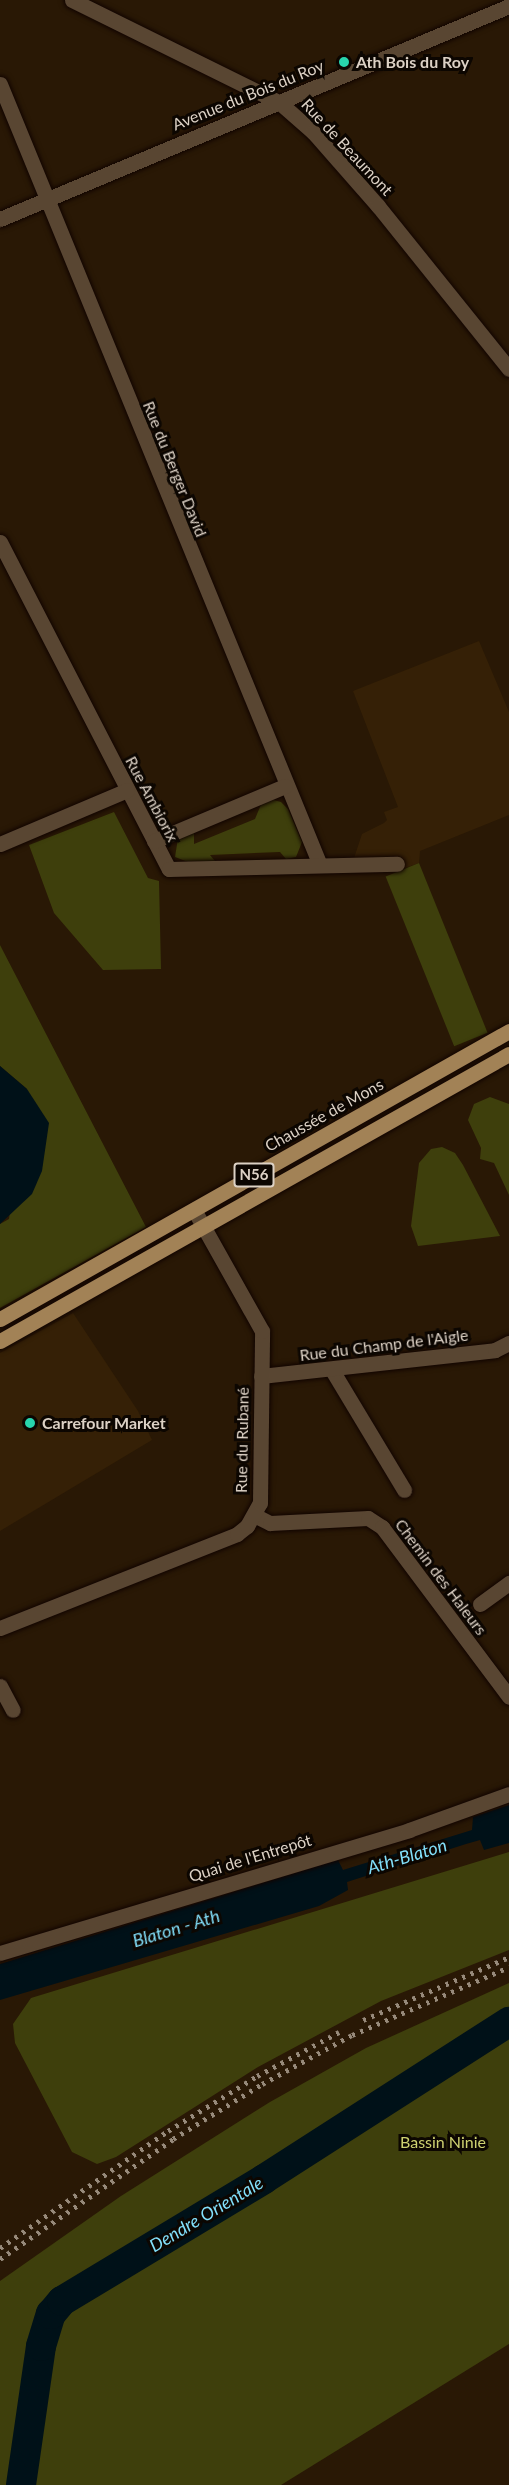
<!DOCTYPE html>
<meta charset="utf-8">
<style>
body{margin:0}
#map{position:relative;width:509px;height:2485px;overflow:hidden;background:#291805;font-family:Lato,sans-serif}
div>[style]{position:absolute}
.built>*{inset:0;background:#352006}
.green>*{inset:0;background:#3e3f0c;transform-origin:0 0}
.water>*{inset:0;background:#001118}
.river>*{height:30px;margin:-15px;padding:0 15px;transform-origin:15px;border-radius:15px;background:#001118}
.roads{filter:drop-shadow(0 0 2px #110400) drop-shadow(0 0 2px #110400)}
.minor>*{height:15px;margin:-7.5px;padding:0 7.5px;transform-origin:7.5px;border-radius:7.5px;background:#594632}
.major>*{height:15px;margin:-7.5px;padding:0 7.5px;transform-origin:7.5px;border-radius:7.5px;background:#a28256}
.rail>*{height:4.5px;margin-top:-2.25px;transform-origin:0;background:repeating-linear-gradient(90deg,#978a7b 0 3px,transparent 0 9px)}
.dots>*{width:16px;height:16px;translate:-50% -50%;box-sizing:border-box;border:3px solid #0c0601;border-radius:50%}
span{translate:-50% -50%;white-space:nowrap;text-align:center;line-height:1.15;-webkit-text-stroke:6px #0c0601;paint-order:stroke}
.shield-label span{padding:2px 4px;background:#0c0601;border:2px solid;border-radius:4px;-webkit-text-stroke-width:0}
.shield-label{font-size:15px;color:#dcd1c5;font-weight:700}
.poi-label{font-size:16px;color:#dcd1c5;font-weight:700}
.left{translate:0 -50%;text-align:left}
.street-label{font-size:16px;color:#dcd1c5}
.park-label{font-size:16px;color:#ced170}
.water-label{font-size:18px;color:#82dffa;font-style:italic}
</style>
<div id="map">
<div class="built">
<div style="clip-path:polygon(479px 641px,509px 712px,509px 815px,420px 851px,419px 863px,400px 870px,354px 858px,362px 834px,384px 823px,387px 820px,384px 812px,398px 807px,353px 691px)"></div>
<div style="clip-path:polygon(73px 1313px,138px 1411px,152px 1440px,0 1531px,0 1353px)"></div>
</div>
<div class="green">
<div style="clip-path:polygon(270px 799px,281px 802px,288px 809px,302px 842px,296px 857px,286px 859px,280px 852px,210px 855px,215px 861px,188px 862px,175px 857px,178px 838px,194px 831px,194px 844px,255px 819px,262px 802px)"></div>
<div style="clip-path:polygon(114px 812px,148px 878px,159px 881px,161px 969px,103px 970px,54px 913px,29px 845px)"></div>
<div style="left:419px;top:863px;width:183px;height:36px;rotate:68deg"></div>
<div style="clip-path:polygon(0 945px,146px 1227px,0 1308px,0 1224px,9px 1219px,27px 1089px,0 1066px)"></div>
<div style="clip-path:polygon(490px 1097px,509px 1104px,509px 1195px,494px 1163px,480px 1159px,481px 1148px,468px 1120px,474px 1104px)"></div>
<div style="clip-path:polygon(442px 1147px,455px 1153px,463px 1165px,500px 1236px,418px 1246px,411px 1226px,419px 1163px,431px 1149px)"></div>
<div style="clip-path:polygon(509px 1852px,509px 1950px,381px 2001px,258px 2067px,116px 2157px,97px 2164px,72px 2152px,15px 2043px,13px 2024px,31px 1998px)"></div>
<div style="clip-path:polygon(509px 1983px,509px 2344px,281px 2485px,0 2485px,0 2281px,121px 2196px,270px 2102px,366px 2048px)"></div>
</div>
<div class="water">
<div style="clip-path:polygon(0 1066px,27px 1089px,49px 1123px,42px 1171px,32px 1194px,0 1224px)"></div>
<div style="clip-path:polygon(509px 1805px,509px 1843px,484px 1850px,480px 1840px,466px 1844px,347px 1882px,348px 1890px,319px 1906px,0 2000px,0 1964px,338px 1860px,343px 1870px,472px 1830px,473px 1817px)"></div>
</div>
<div class="river">
<div style="left:21px;top:2485px;width:140px;rotate:-81.8deg"></div>
<div style="left:41px;top:2346px;width:34px;rotate:-73deg"></div>
<div style="left:51px;top:2314px;width:17px;rotate:-50deg"></div>
<div style="left:62px;top:2301px;width:236px;rotate:-31.1deg"></div>
<div style="left:264px;top:2179px;width:291px;rotate:-32.7deg"></div>
</div>
<div class="roads">
<div class="minor">
<div style="left:72px;top:0;width:232px;rotate:26.3deg"></div>
<div style="left:280px;top:103px;width:44px;rotate:41.3deg"></div>
<div style="left:313px;top:132px;width:98px;rotate:48.7deg"></div>
<div style="left:378px;top:206px;width:209px;rotate:51.2deg"></div>
<div style="left:0;top:84px;width:844px;rotate:67.72deg"></div>
<div style="left:0;top:219px;width:552px;rotate:-22.71deg"></div>
<div style="left:0;top:542px;width:368px;rotate:62.7deg"></div>
<div style="left:169px;top:869px;width:228px;rotate:-1.3deg"></div>
<div style="left:154px;top:841px;width:142px;rotate:-22.8deg"></div>
<div style="left:0;top:844px;width:138px;rotate:-23deg"></div>
<div style="left:332px;top:1370px;width:140px;rotate:59deg"></div>
<div style="left:261px;top:1376px;width:235px;rotate:-6.3deg"></div>
<div style="left:495px;top:1350px;width:16px;rotate:-27deg"></div>
<div style="left:254px;top:1515px;width:18px;rotate:27deg"></div>
<div style="left:270px;top:1523px;width:98px;rotate:-2.9deg"></div>
<div style="left:368px;top:1518px;width:17px;rotate:33deg"></div>
<div style="left:382px;top:1527px;width:212px;rotate:53.2deg"></div>
<div style="left:480px;top:1604px;width:36px;rotate:-36deg"></div>
<div style="left:0;top:1628px;width:255px;rotate:-21.6deg"></div>
<div style="left:237px;top:1534px;width:13px;rotate:-39deg"></div>
<div style="left:247px;top:1526px;width:26px;rotate:-61deg"></div>
<div style="left:260px;top:1503px;width:172px;rotate:-89.3deg"></div>
<div style="left:262px;top:1331px;width:139px;rotate:-119.3deg"></div>
<div style="left:0;top:1686px;width:27px;rotate:62deg"></div>
<div style="left:0;top:1953px;width:427px;rotate:-16.7deg"></div>
<div style="left:409px;top:1830px;width:106px;rotate:-19.8deg"></div>
</div>
<div class="major">
<div style="left:0;top:1319px;width:585px;rotate:-29.5deg"></div>
<div style="left:0;top:1341px;width:584px;rotate:-29.42deg"></div>
</div>
</div>
<div class="rail">
<div style="left:363px;top:2020px;width:159px;rotate:-23.3deg"></div>
<div style="left:0;top:2248px;width:205px;rotate:-34.9deg"></div>
<div style="left:168px;top:2131px;width:105px;rotate:-31.7deg"></div>
<div style="left:257px;top:2076px;width:93px;rotate:-28.2deg"></div>
<div style="left:0;top:2259px;width:211px;rotate:-34.7deg"></div>
<div style="left:173px;top:2139px;width:105px;rotate:-31.7deg"></div>
<div style="left:262px;top:2084px;width:102px;rotate:-28.6deg"></div>
<div style="left:352px;top:2035px;width:171px;rotate:-23.4deg"></div>
</div>
<div class="dots">
<div style="left:344px;top:62px;background:#28d5ad"></div>
<div style="left:30px;top:1423px;background:#28d5ad"></div>
</div>
<div class="shield-label">
<span style="left:254px;top:1175px">N56</span>
</div>
<div class="poi-label">
<span class="left" style="left:356px;top:62px">Ath Bois du Roy</span>
<span class="left" style="left:42px;top:1423px">Carrefour Market</span>
</div>
<div class="street-label">
<span style="left:248px;top:95px;rotate:-22deg">Avenue du Bois du Roy</span>
<span style="left:347px;top:147px;rotate:47deg">Rue de Beaumont</span>
<span style="left:175px;top:469px;rotate:68deg">Rue du Berger David</span>
<span style="left:152px;top:799px;rotate:62deg">Rue Ambiorix</span>
<span style="left:324px;top:1115px;rotate:-29deg">Chaussée de Mons</span>
<span style="left:384px;top:1345px;rotate:-7deg">Rue du Champ de l'Aigle</span>
<span style="left:242px;top:1440px;rotate:-89deg">Rue du Rubané</span>
<span style="left:441px;top:1577px;rotate:53deg">Chemin des Haleurs</span>
<span style="left:250px;top:1858px;rotate:-17deg">Quai de l'Entrepôt</span>
</div>
<div class="park-label">
<span style="left:443px;top:2142px">Bassin Ninie</span>
</div>
<div class="water-label">
<span style="left:407px;top:1856px;rotate:-17deg">Ath-Blaton</span>
<span style="left:176px;top:1928px;rotate:-17deg">Blaton - Ath</span>
<span style="left:206px;top:2214px;rotate:-31deg">Dendre Orientale</span>
</div>
</div>
